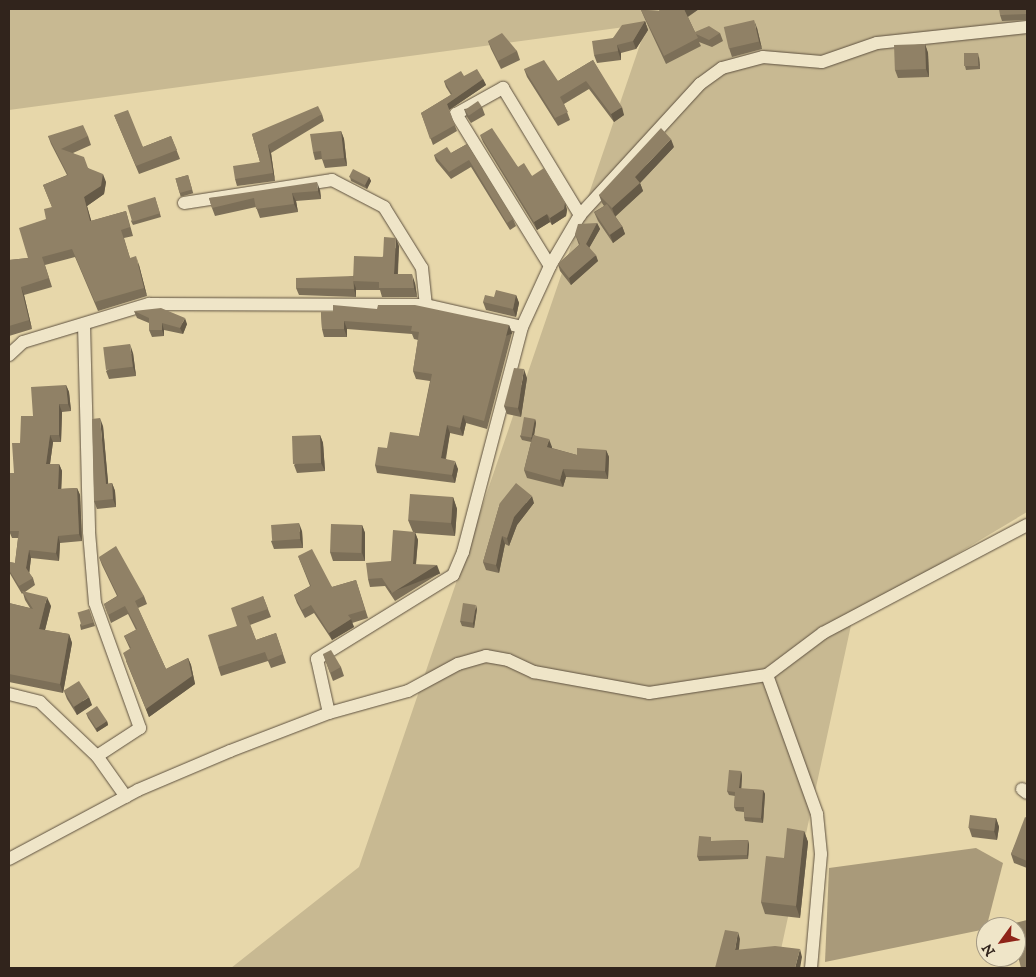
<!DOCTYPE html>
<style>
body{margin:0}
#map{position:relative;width:1036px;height:977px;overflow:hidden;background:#e7d7aa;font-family:"IM FELL DW Pica",serif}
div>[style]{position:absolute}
.green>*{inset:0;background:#c8b992}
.water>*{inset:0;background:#a99a7a}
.roads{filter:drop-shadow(0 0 1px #5e5140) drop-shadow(0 0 1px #5e5140)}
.street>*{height:12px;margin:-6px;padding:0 6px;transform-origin:6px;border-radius:6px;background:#efe5c8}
.wall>*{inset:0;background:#7c6f58;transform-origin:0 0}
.shaded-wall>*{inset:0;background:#655a47;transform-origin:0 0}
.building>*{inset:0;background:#908166;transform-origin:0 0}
span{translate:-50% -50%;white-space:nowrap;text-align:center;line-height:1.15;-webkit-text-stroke:4px #efe5c8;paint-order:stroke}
.frame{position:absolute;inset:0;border:10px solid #31241c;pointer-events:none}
.north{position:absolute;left:976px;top:917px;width:50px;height:50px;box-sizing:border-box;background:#efe5c8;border:1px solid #a39883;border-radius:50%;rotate:238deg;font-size:14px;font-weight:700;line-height:20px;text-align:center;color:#31241c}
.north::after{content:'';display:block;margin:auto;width:18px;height:22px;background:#8f2418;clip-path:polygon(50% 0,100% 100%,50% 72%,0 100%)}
</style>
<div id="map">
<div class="green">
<div style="clip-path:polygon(9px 9px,1027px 9px,1027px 512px,853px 616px,777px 968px,231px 968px,359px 867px,647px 24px,9px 110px)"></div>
</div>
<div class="water">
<div style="clip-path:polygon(976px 848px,1003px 863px,986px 929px,825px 962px,829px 868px)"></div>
</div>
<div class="roads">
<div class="street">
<div style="left:184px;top:203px;width:150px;rotate:-8.8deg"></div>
<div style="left:332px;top:180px;width:59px;rotate:27.4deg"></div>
<div style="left:384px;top:207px;width:72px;rotate:58.1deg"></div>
<div style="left:422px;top:268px;width:37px;rotate:84deg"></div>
<div style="left:550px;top:266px;width:179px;rotate:-121.7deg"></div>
<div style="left:456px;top:114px;width:54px;rotate:-29deg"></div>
<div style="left:503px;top:88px;width:149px;rotate:58.8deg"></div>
<div style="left:84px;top:324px;width:208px;rotate:88.6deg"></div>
<div style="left:89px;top:532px;width:71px;rotate:85.2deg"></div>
<div style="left:95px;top:603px;width:133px;rotate:70.2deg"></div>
<div style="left:140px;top:728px;width:51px;rotate:146.9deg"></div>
<div style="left:522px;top:327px;width:67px;rotate:-65.3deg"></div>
<div style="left:550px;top:266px;width:59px;rotate:-59.5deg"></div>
<div style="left:580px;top:215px;width:178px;rotate:-47.5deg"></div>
<div style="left:700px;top:84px;width:27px;rotate:-36deg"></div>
<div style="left:722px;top:68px;width:42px;rotate:-15deg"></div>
<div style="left:763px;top:57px;width:59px;rotate:4.8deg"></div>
<div style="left:822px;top:62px;width:58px;rotate:-19.1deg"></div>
<div style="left:877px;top:43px;width:151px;rotate:-6.1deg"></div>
<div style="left:9px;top:355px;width:19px;rotate:-43deg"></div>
<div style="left:23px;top:342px;width:132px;rotate:-16.8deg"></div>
<div style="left:149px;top:304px;width:277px;rotate:0.2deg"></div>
<div style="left:426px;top:305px;width:98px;rotate:12.9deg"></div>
<div style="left:522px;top:327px;width:233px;rotate:104.7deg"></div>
<div style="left:463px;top:552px;width:25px;rotate:113deg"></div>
<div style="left:453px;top:575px;width:160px;rotate:148.3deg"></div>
<div style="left:317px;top:659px;width:55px;rotate:77.5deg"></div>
<div style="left:767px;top:675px;width:148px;rotate:70.2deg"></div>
<div style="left:817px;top:814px;width:40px;rotate:84.3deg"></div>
<div style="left:821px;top:854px;width:114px;rotate:95deg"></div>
<div style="left:9px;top:694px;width:32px;rotate:14deg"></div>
<div style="left:40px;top:702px;width:79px;rotate:43.5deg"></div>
<div style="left:97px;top:756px;width:50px;rotate:54.7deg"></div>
<div style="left:1022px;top:789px;width:6px;rotate:39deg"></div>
<div style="left:9px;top:859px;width:146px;rotate:-28.1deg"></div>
<div style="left:138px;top:790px;width:100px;rotate:-23deg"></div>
<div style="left:230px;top:751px;width:106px;rotate:-21deg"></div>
<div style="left:329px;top:713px;width:82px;rotate:-15.6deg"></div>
<div style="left:408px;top:691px;width:57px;rotate:-28.4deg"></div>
<div style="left:458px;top:664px;width:29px;rotate:-16deg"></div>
<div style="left:486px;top:656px;width:22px;rotate:10deg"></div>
<div style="left:508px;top:660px;width:29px;rotate:25deg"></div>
<div style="left:534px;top:672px;width:117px;rotate:10.3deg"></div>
<div style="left:649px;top:693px;width:119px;rotate:-8.7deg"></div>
<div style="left:767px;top:675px;width:70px;rotate:-36.9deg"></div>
<div style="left:823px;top:633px;width:231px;rotate:-27.9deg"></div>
</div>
</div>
<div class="wall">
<div style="clip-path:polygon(661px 9px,699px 9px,688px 17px,695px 32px,720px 33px,723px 41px,712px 47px,699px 42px,701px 46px,666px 64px,644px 17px,641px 10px,659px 11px)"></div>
<div style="clip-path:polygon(1027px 9px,1027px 20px,1002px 21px,1000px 15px)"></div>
<div style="clip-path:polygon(645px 21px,648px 30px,636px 49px,621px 53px,621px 60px,597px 63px,594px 55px,613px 38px)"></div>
<div style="clip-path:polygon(757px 28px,762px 49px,732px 57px,729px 48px)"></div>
<div style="clip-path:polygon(488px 41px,517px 51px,520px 60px,501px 69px,491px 49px)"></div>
<div style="clip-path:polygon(925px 44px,928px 53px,929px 77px,898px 78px,895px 70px)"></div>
<div style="clip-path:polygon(979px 57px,980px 69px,966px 70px,965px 66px)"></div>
<div style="clip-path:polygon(593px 60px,624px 115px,614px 122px,589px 89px,564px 104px,570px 120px,558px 126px,527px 77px,524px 69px,558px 81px)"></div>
<div style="clip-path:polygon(464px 76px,483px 79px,486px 85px,449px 110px,457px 131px,433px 145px,421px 113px,451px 95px,446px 87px,444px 81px)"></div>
<div style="clip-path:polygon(482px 107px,485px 115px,471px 123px,467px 117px,464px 109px)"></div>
<div style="clip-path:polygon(322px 114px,324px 121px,271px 153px,275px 181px,237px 186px,235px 179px,260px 162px,252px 134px)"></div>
<div style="clip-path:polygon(114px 115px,143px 147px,171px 136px,180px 159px,139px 174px)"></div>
<div style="clip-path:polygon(341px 131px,344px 139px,347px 166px,325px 168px,322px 159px,315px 160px,313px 152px)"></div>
<div style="clip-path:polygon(480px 135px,518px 167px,532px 176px,565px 203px,567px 210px,566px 216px,552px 225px,550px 222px,537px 230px,483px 142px)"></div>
<div style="clip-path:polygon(48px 136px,88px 136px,91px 145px,73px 153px,88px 168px,106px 182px,104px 194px,87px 206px,91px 221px,126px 211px,133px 236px,124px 238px,130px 258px,139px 265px,147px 296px,98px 311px,75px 257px,45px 265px,52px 287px,24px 295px,32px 329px,9px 336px,9px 260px,28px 258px,52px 207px,43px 185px,67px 175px,51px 144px)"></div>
<div style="clip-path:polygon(467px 144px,513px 219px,516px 226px,510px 230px,471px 167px,451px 179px,436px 161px,434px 155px,451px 153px)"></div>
<div style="clip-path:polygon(674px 147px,640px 183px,643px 191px,615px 216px,622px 226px,625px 234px,613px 243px,598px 221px,594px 212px,604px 206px,602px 203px,599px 195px)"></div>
<div style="left:188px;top:175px;width:19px;height:13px;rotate:74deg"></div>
<div style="clip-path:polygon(350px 177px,369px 177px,371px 181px,367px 189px,351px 181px)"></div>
<div style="clip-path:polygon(320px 190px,321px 199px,296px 201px,298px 212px,260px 218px,256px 207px,215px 216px,212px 208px,209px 198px)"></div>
<div style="clip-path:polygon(155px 197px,161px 217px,133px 225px,131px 221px)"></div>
<div style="clip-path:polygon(597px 223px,600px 229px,589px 248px,598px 261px,571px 285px,560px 271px,558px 264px,579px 245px,575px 234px)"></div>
<div style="clip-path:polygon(399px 246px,398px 274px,415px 283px,417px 297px,382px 297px,380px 290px,356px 290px,356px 288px,356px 297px,299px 295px,296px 288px,353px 276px)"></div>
<div style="clip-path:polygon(516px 295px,519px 303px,516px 317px,486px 310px,483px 302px,494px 297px)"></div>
<div style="clip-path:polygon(134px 311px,187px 324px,183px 334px,164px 330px,164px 336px,152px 337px,149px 330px,149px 323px,137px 318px)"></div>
<div style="clip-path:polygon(321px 312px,509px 325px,512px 333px,487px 429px,466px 423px,463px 436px,450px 433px,446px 459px,458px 469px,455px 483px,377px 473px,375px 465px,387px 448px,419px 436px,430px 381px,416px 379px,413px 371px,418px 340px,414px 339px,412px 334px,347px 329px,347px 337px,324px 337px,322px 329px)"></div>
<div style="clip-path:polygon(133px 353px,136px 376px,109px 379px,106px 371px)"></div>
<div style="clip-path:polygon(527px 378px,521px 417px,507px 414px,504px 406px)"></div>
<div style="clip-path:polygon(66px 385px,69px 392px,71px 411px,62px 412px,61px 442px,53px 442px,50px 464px,59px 464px,62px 471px,61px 489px,77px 488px,80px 495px,82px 541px,60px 543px,59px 561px,31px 558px,29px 573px,33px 578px,35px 585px,25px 592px,51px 606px,45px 630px,69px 634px,72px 643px,63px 693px,9px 682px,9px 603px,30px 608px,25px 600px,23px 593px,22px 594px,9px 572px,9px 562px,15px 563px,18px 538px,12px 538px,9px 531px,14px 473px,20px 443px,33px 416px)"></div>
<div style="clip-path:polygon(535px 419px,536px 423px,534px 435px,552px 447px,552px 448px,577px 455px,606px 450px,609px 457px,608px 479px,566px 477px,563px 487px,527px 478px,524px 470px,531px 442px,522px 440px,520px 436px)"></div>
<div style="clip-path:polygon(103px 426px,108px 484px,112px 483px,115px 491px,116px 507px,97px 509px,94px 501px)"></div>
<div style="clip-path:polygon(320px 435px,323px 443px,325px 471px,297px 473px,294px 465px)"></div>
<div style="clip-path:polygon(453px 497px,457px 509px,455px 536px,415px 533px,418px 540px,416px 565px,440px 573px,395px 601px,385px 586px,370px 587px,368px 579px,391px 561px,413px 532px,408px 520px)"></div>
<div style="clip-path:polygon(500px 503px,534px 503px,517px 525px,509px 546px,505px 544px,499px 573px,486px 570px,483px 562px)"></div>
<div style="clip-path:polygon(362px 525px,365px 533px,365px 561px,333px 561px,330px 552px)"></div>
<div style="clip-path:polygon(302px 531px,303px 548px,274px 549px,271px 541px)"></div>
<div style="clip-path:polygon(298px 556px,332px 587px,356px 580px,368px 618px,352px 623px,354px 627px,332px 640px,314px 613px,305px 618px,297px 603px,294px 595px,310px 586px)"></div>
<div style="clip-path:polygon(99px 557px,144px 596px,147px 604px,138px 608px,166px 669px,188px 658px,191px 665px,195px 684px,149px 717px,126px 661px,130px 649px,124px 636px,136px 630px,128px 614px,111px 623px,104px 604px,117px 596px,102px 565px)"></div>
<div style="clip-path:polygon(263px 596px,271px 617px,250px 625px,256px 640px,276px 633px,286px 663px,271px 668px,268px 661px,221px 676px,218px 667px,237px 626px)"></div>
<div style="clip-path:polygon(89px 609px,95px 626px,81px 630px,80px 625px)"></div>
<div style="clip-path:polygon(477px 609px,474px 628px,462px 626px,460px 621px)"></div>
<div style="clip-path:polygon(323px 654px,341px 667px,344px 676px,333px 681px)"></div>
<div style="clip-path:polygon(64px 691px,92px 705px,77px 715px,67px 699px)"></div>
<div style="clip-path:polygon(86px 713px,107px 721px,108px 725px,97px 732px,88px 718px)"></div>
<div style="clip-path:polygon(741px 771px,742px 776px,741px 789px,763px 790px,765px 794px,763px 823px,745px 821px,744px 817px,744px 812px,736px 811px,734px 807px,735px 796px,729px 795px,727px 791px)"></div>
<div style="clip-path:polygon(996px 818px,999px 827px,997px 840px,972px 837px,969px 828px)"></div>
<div style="clip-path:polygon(1027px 818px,1027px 868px,1014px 863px,1011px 854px)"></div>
<div style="clip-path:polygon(804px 831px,808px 842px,800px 918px,765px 914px,761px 902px,784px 858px)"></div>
<div style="clip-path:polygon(748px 840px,749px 845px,748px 859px,699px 861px,697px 856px,712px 841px)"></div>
</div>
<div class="shaded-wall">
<div style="clip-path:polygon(684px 9px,699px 9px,687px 17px)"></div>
<div style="clip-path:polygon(754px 20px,757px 28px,762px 49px,759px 41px)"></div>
<div style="clip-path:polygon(645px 21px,648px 30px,636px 49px,633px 41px)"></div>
<div style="clip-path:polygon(925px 44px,928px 53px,929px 77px,926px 69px)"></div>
<div style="clip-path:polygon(617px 45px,621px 53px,621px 60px,618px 51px)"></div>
<div style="clip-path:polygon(978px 53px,979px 57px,980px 69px,979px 65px)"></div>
<div style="clip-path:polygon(483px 79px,486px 85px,449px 110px,447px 104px)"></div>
<div style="clip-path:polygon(622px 107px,624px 115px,614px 122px,611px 114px)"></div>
<div style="clip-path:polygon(341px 131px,344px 139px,347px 166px,344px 158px)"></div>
<div style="clip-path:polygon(671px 139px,674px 147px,640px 183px,643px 191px,615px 217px,612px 208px,635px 177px)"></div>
<div style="clip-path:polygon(268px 145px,271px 153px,275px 181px,273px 173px)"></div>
<div style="clip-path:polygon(103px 174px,106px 182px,104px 194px,87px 206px,94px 230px,90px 221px,84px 197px)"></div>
<div style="clip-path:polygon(369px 177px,371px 181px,367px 189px,365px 185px)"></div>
<div style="clip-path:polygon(317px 182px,320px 190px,321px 199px,318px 191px)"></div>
<div style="clip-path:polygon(292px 193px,296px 201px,298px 212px,294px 204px)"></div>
<div style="clip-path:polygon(565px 203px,567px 210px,566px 216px,552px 225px,550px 218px)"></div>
<div style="clip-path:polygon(547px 214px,550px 222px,537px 230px,534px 222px)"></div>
<div style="clip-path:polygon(597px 223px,600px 229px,588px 250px,586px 244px)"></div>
<div style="clip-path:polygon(622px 226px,625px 234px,613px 243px,610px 235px)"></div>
<div style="clip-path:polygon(396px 238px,399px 246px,397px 282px,394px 274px)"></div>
<div style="clip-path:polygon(596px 255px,598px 261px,571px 285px,569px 278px)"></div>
<div style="clip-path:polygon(136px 256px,139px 265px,147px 296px,144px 288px)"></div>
<div style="clip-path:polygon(412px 274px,415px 283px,417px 297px,414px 288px)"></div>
<div style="clip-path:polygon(353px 281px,356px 288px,356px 297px,354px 289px)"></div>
<div style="clip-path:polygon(21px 287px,24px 295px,32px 329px,29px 320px)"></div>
<div style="clip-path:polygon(516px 295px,519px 303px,516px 317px,513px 309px)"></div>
<div style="clip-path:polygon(185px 318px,187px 324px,183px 334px,180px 328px)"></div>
<div style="clip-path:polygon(344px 321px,347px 329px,347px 337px,344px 329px)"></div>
<div style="clip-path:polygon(162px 323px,164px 330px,164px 336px,162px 330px)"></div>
<div style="left:509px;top:325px;width:9px;height:99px;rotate:69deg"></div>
<div style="clip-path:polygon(130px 344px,133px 353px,136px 376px,133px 367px)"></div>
<div style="clip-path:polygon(524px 369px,527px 378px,521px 417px,518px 408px)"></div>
<div style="clip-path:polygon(66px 385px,69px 392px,71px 411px,68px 404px)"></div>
<div style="clip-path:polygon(59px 404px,62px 412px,61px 442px,59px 435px)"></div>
<div style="clip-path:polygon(463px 415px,466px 423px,463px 436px,460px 428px)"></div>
<div style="clip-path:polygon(100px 418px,103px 426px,109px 492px,106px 484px)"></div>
<div style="clip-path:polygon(535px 419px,536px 423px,533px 442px,531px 438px)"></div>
<div style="clip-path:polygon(447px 425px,450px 433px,444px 466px,441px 458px)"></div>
<div style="clip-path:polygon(50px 435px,53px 442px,49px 471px,46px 464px)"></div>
<div style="clip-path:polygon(320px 435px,323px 443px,325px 471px,321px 463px)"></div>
<div style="clip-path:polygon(549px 439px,552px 447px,550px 455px,547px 447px)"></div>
<div style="clip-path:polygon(606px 450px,609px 457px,608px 479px,605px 471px)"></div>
<div style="clip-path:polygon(455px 461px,458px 469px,455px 483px,452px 475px)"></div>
<div style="clip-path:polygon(59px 464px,62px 471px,61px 497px,58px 489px)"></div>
<div style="clip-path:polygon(563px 469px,566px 477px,563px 487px,560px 480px)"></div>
<div style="clip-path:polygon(112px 483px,115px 491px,116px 507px,113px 499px)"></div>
<div style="clip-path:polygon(77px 488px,80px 495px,82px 541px,79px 534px)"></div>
<div style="clip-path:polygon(532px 496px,534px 503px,517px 525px,509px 546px,507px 538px,514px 517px)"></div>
<div style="clip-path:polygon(453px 497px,457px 509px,455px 536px,451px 523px)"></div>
<div style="clip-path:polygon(299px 523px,302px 531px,303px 548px,300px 539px)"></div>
<div style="clip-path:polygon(362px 525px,365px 533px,365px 561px,362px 553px)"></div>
<div style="clip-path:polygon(415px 532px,418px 540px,415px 572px,413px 564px)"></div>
<div style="clip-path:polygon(58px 536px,60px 543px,59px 561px,56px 553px)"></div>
<div style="clip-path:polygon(502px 536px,505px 544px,499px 573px,496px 565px)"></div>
<div style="clip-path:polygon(29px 550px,31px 558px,29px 575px,26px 568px)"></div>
<div style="left:437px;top:565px;width:9px;height:53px;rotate:69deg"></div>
<div style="clip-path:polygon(47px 597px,51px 606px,43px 638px,39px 629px)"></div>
<div style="clip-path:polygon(476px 605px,477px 609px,474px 628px,473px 623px)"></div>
<div style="clip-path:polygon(351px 619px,354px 627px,332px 640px,329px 633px)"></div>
<div style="clip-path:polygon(69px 634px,72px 643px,63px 693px,60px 684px)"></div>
<div style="clip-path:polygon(188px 658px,191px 665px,195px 684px,149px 717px,146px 709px)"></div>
<div style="clip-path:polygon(89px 697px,92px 705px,77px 715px,74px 707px)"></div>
<div style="clip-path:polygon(107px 721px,108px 725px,97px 732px,96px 728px)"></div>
<div style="clip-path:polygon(741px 771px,742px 776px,741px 793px,739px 788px)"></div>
<div style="clip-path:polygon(763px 790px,765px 794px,763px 823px,761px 818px)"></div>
<div style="clip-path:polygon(996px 818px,999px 827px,997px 840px,994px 831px)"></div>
<div style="clip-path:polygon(804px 831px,808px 842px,800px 918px,796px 906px)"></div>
<div style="clip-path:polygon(748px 840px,749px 845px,748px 859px,747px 855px)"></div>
<div style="clip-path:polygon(738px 932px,740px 939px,738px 958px,735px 950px)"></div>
<div style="clip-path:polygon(800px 949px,802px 957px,800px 968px,795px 968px)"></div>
</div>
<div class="building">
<div style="clip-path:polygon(661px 9px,685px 9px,684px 9px,695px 32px,709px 26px,720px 33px,709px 40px,696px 34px,698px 38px,664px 56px,641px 10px,659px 11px)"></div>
<div style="clip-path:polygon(999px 9px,1027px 9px,1027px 14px,1000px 15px)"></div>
<div style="left:754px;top:20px;width:22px;height:31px;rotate:77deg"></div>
<div style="clip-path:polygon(645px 21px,633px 41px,617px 45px,618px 51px,594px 55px,592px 41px,613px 38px,622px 25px)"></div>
<div style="clip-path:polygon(502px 33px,517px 51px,498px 61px,488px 41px)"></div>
<div style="left:925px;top:44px;width:25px;height:31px;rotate:88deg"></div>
<div style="left:964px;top:53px;width:14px;height:13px"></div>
<div style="clip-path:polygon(544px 60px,558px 81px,593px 60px,622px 107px,611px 114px,586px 81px,560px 97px,568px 112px,555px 118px,524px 69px)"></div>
<div style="clip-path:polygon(477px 69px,483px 79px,447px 104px,455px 125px,430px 139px,421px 113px,452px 94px,444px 81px,461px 71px,464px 76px)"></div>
<div style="left:478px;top:101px;width:7px;height:16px;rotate:56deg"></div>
<div style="clip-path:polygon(318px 106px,322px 114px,268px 145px,273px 173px,235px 179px,233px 166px,260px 162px,252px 134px)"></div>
<div style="clip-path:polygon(128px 110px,143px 147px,171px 136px,177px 150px,136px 166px,114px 115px)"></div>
<div style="clip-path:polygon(83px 125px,88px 136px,61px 149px,84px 157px,88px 168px,103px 174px,101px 186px,84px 197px,90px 221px,126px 211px,130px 227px,121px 230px,130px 258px,136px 256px,144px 288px,95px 302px,72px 249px,42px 257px,49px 278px,21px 287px,29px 320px,9px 326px,9px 260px,28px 258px,19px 228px,46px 219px,44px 209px,52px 207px,43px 185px,68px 175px,48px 136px)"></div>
<div style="clip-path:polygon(492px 128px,518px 167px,524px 163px,532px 176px,544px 168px,565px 203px,564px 209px,550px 218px,547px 214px,534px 222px,480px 135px)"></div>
<div style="clip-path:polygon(661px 128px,671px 139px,635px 177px,640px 183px,612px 208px,599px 195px)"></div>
<div style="clip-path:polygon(341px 131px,344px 158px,322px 160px,321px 151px,313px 152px,310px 134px)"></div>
<div style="clip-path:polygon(467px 144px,513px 219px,507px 223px,469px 160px,449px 172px,434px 155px,447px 147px,451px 153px)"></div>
<div style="left:353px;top:169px;width:18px;height:9px;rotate:27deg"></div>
<div style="left:188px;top:175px;width:15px;height:13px;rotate:74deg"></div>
<div style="clip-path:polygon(317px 182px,318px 191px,292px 193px,294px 204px,256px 209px,254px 198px,212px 208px,209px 198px)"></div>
<div style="left:155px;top:197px;width:17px;height:29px;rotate:73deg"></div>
<div style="left:607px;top:204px;width:27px;height:15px;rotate:56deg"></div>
<div style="clip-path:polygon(597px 223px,586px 244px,596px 255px,569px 278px,558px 264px,580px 244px,575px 234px,578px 224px)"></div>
<div style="clip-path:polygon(384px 237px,396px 238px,394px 274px,412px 274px,414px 288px,379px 288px,379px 282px,353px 281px,354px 256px,383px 257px)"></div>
<div style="clip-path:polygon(353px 276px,354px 289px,296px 288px,296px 278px)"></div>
<div style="clip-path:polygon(496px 290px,516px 295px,513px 309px,483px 302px,485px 295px,494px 297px)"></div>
<div style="clip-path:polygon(333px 305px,377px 309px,378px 305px,415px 305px,509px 325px,484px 421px,463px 415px,460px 428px,447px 425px,441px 458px,455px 461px,452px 475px,375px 465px,378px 447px,387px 448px,390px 432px,419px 436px,432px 374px,413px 371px,419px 332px,411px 331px,412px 326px,344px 321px,344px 329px,322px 329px,321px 312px,333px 312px)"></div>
<div style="clip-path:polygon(161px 308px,185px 318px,180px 328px,162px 323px,162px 330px,149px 330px,149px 318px,134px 311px)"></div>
<div style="left:130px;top:344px;width:23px;height:27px;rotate:83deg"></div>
<div style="clip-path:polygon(514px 368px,524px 369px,518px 408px,504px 406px)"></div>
<div style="clip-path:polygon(66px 385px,68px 404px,59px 404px,59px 435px,50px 435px,46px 464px,59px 464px,58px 489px,77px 488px,79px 534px,58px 536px,56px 553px,29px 550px,26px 568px,33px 578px,19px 586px,9px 570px,9px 562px,15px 563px,19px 531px,9px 531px,9px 473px,14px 473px,12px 443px,20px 443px,21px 416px,33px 416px,31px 387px)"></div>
<div style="left:524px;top:417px;width:11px;height:19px;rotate:10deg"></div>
<div style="clip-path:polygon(100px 418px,106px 484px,112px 483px,113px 499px,94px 501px,92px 419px)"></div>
<div style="left:320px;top:435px;width:28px;height:28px;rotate:88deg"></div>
<div style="clip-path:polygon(533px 435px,549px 439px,547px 447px,577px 455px,577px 448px,606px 450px,605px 471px,563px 469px,560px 480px,524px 470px)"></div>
<div style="clip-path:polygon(516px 483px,532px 496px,514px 517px,507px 538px,502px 536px,496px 565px,483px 562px,500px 503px)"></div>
<div style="left:410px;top:494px;width:43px;height:26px;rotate:4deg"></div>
<div style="left:299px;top:523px;width:16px;height:28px;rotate:86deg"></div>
<div style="left:331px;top:524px;width:31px;height:28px;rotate:2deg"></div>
<div style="clip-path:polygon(393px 530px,415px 532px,413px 564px,437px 565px,392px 593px,382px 578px,368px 579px,366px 563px,391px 561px)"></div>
<div style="clip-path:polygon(116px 546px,144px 596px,135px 601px,166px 669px,188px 658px,192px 676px,146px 709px,123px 653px,131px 648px,124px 636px,137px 629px,125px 606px,108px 615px,104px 604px,118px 596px,99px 557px)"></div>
<div style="clip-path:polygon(312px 549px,332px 587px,356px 580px,365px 610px,348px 615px,351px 619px,329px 633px,311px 605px,302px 610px,294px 595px,311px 586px,298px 556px)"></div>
<div style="clip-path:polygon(22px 591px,47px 597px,39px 629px,69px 634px,60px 684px,9px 674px,9px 603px,33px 609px)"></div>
<div style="clip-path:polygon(263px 596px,268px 609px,247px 616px,256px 640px,276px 633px,283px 654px,268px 660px,265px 652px,218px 667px,208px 635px,237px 626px,231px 608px)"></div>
<div style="left:463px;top:603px;width:13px;height:18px;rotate:9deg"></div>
<div style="left:89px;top:609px;width:14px;height:12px;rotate:73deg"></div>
<div style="clip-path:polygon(331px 650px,341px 667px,330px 673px,323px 654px)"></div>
<div style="left:79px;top:681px;width:19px;height:18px;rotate:58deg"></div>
<div style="left:97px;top:706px;width:18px;height:13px;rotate:56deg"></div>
<div style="clip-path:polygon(729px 770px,741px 771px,739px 788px,763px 790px,761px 818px,744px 817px,744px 807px,734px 807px,735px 792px,727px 791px)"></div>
<div style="left:970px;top:815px;width:26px;height:13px;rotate:7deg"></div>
<div style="clip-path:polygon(1025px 817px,1027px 818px,1027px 861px,1011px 854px)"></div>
<div style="clip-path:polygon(787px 828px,804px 831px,796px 906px,761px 902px,766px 856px,784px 858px)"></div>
<div style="clip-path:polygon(699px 836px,711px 837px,711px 841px,748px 840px,747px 855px,697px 856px)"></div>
<div style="clip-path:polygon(1027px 920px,1027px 968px,1021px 968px,1016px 948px,1016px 927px,999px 927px)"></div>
<div style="clip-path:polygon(725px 930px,738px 932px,735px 950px,775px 946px,800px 949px,795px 968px,715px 968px)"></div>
</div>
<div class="frame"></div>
<div class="north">N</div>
</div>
